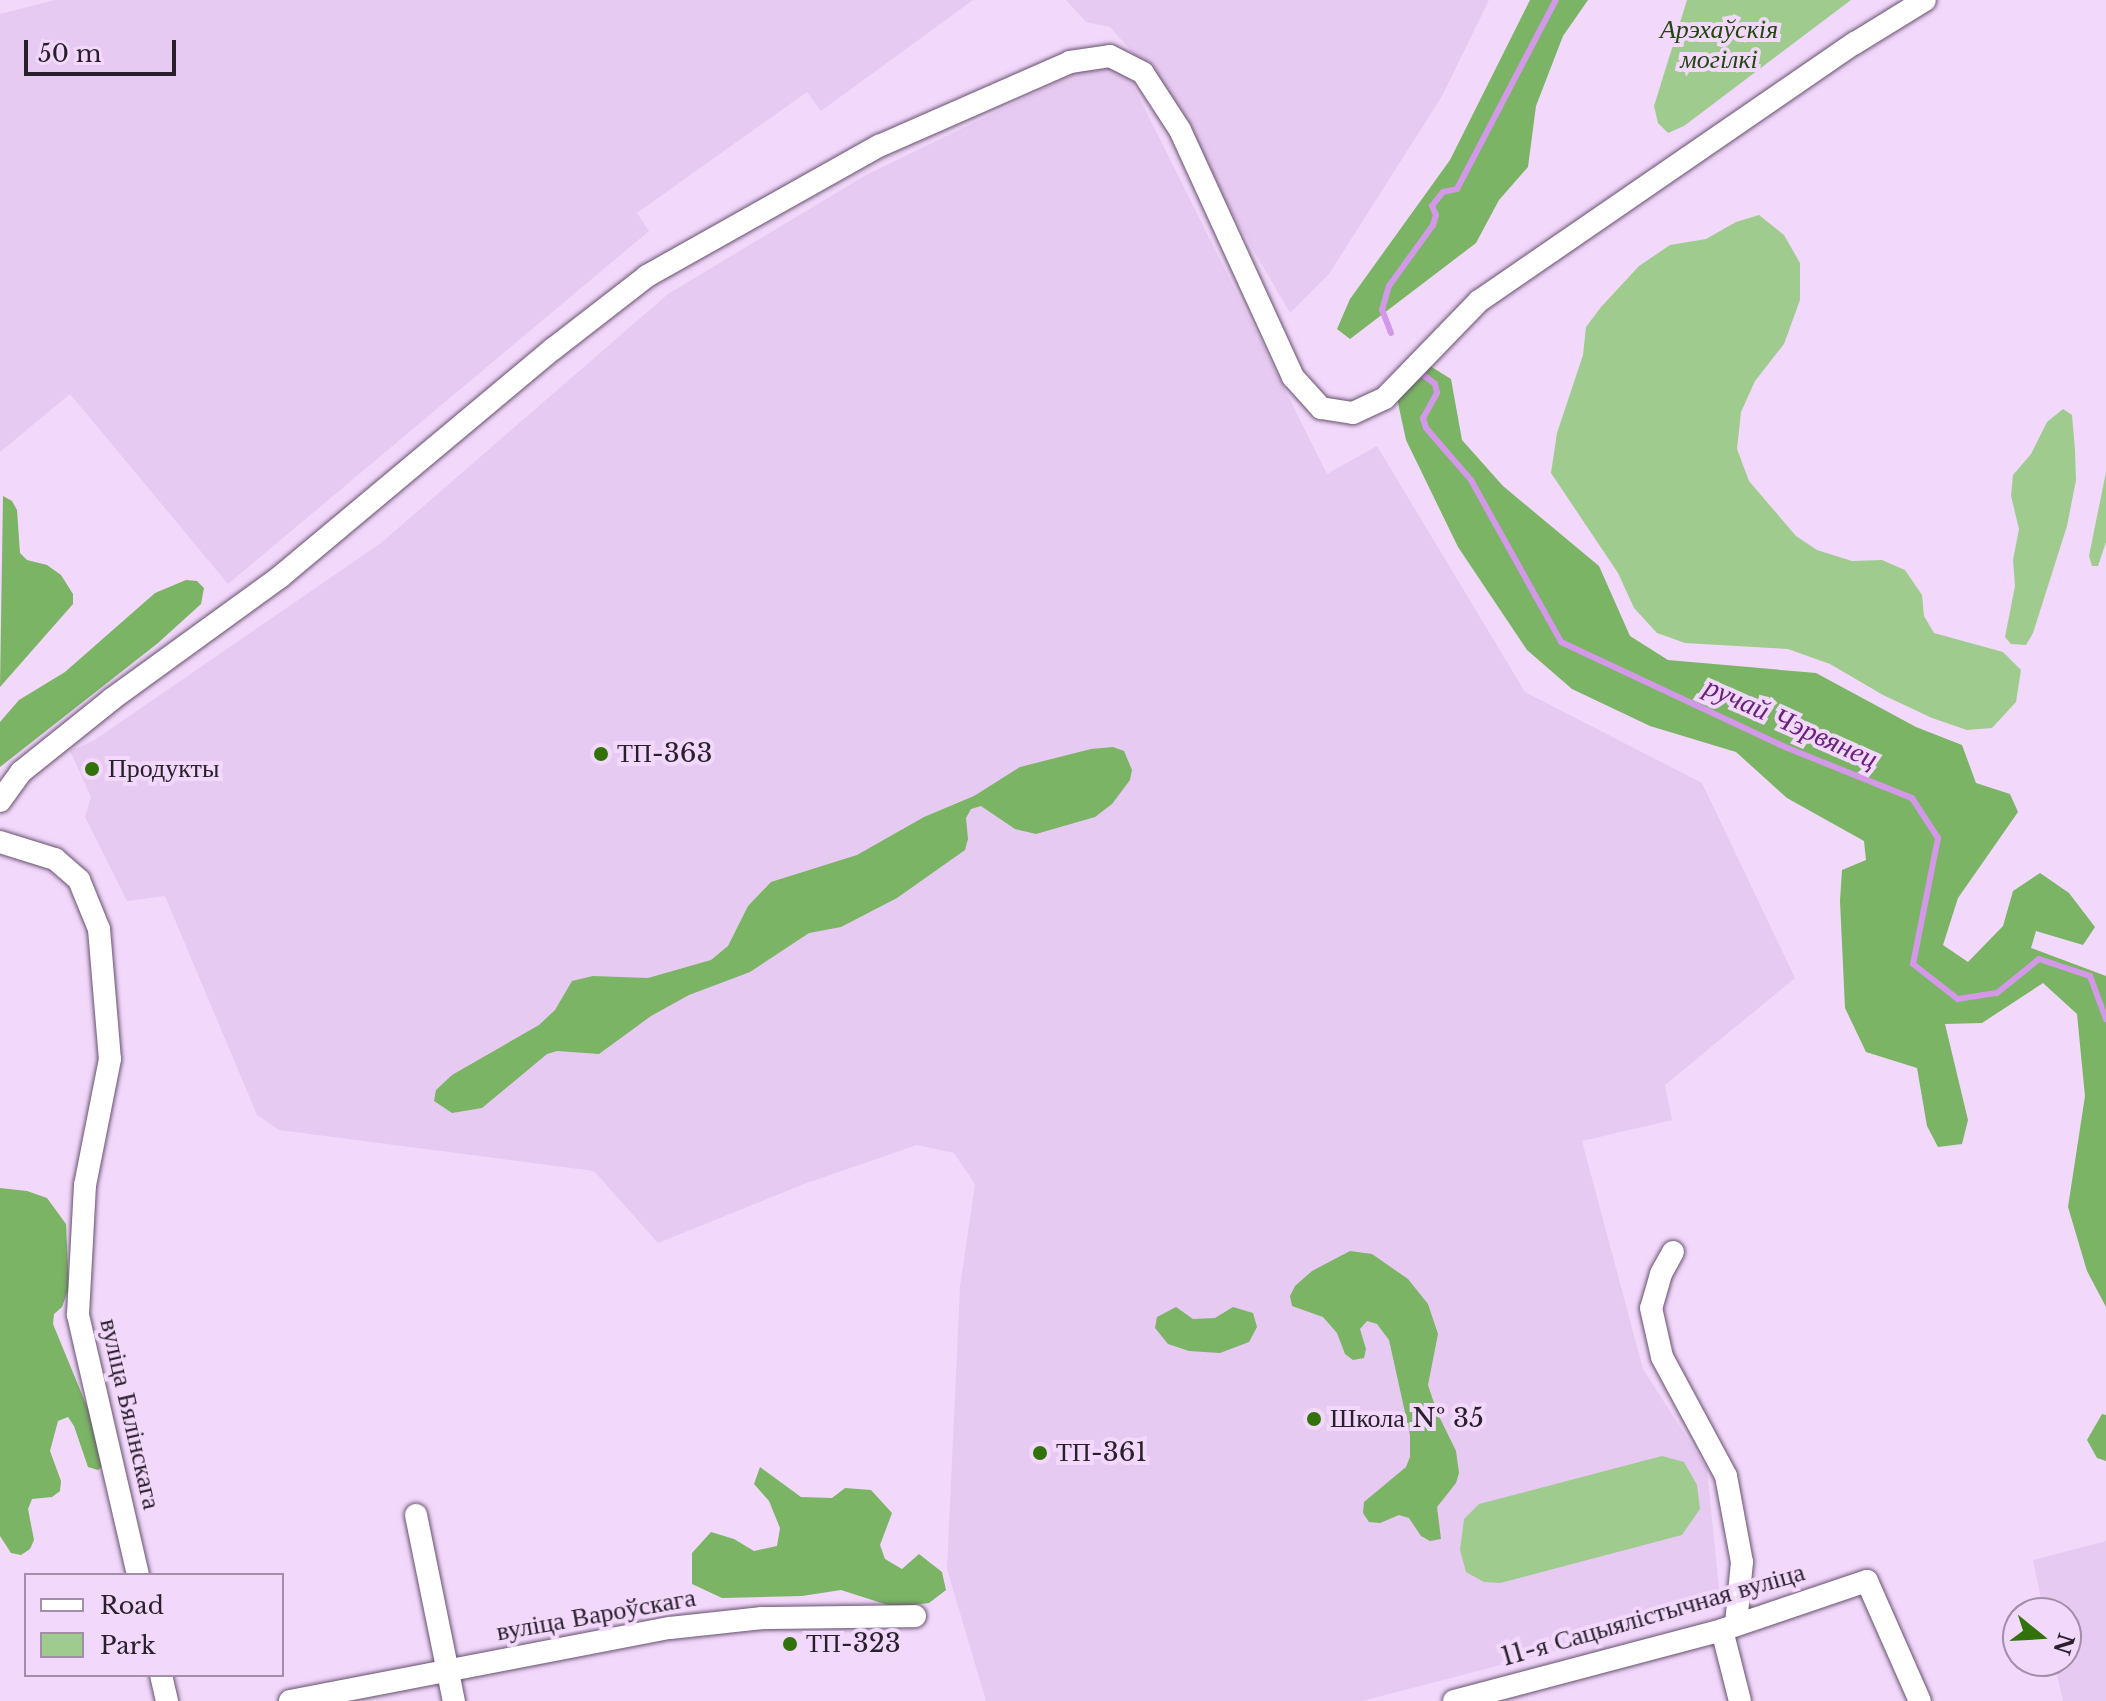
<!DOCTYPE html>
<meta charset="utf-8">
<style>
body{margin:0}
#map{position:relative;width:2106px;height:1701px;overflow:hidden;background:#f2d8fb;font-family:"Libre Baskerville",serif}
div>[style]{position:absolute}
.built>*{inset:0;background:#e7caf1}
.green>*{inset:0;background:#9fcc8e}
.forest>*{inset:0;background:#7ab464}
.stream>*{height:6px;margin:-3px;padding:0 3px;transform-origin:3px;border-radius:3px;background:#d398e7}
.roads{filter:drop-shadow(0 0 2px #66516e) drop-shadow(0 0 2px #66516e)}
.minor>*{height:22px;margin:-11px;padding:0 11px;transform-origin:11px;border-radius:11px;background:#fff}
.dots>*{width:22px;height:22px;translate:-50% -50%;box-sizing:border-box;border:4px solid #f2d8fb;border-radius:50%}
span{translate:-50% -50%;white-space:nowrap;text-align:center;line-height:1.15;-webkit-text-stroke:8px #f2d8fb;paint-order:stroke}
.park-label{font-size:26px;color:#21470f;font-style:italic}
.poi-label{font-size:26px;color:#29202c}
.left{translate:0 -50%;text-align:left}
.street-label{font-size:26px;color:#29202c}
.water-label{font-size:28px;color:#68217d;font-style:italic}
.legend{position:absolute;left:24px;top:1573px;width:260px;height:104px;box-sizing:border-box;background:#f2d8fb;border:2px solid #a28ea8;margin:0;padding:10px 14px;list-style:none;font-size:24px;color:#29202c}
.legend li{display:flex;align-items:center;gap:16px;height:40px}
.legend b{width:40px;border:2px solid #a28ea8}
.north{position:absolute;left:2002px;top:1597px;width:80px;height:80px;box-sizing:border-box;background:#f2d8fb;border:2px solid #a28ea8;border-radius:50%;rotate:108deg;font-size:22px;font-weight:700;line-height:32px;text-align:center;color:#29202c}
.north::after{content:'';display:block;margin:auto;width:28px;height:36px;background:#32720b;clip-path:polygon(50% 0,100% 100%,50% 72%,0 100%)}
.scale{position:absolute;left:24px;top:40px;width:152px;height:36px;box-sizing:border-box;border:4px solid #29202c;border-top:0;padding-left:10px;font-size:24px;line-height:28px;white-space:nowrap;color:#29202c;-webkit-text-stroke:6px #f2d8fb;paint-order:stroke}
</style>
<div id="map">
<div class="built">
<div style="clip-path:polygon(55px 0,973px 0,821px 111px,807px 92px,637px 213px,649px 231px,228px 584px,70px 394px,0 452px,0 14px)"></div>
<div style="clip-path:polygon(1066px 0,1489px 0,1442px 96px,1329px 274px,1290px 313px,1149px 71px,1110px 27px,1086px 22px)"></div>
<div style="clip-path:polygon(1103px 60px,1126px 71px,1327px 474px,1377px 446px,1525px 692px,1702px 783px,1795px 978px,1665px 1085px,1672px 1120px,1582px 1141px,1643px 1369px,1707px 1469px,1721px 1608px,1362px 1701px,986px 1701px,947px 1569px,960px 1287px,975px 1184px,954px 1153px,917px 1145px,804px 1184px,658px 1243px,594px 1171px,279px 1130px,257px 1115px,165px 896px,127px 901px,85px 817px,91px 797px,70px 751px,93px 741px,381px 543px,668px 294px,866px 175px)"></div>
<div style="clip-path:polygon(2106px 1541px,2106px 1701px,2063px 1701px,2054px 1661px,2066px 1661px,2066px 1613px,2044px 1613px,2033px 1560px)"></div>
</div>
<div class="green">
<div style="clip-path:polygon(1687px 0,1851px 0,1684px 126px,1668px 133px,1658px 123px,1654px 106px)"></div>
<div style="clip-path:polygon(1759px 215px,1784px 235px,1800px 263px,1800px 300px,1784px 344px,1755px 381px,1741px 412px,1737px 449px,1749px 481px,1796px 536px,1817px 550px,1852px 561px,1882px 560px,1905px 570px,1922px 595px,1924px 616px,1934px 633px,2003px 652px,2021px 670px,2016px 702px,1992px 728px,1967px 730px,1932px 718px,1883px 695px,1830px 664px,1788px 649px,1685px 643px,1657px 633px,1634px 608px,1618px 573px,1551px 473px,1557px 433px,1583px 355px,1586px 327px,1601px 307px,1639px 266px,1670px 245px,1706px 239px,1736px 222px)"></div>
<div style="clip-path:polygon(2063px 409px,2072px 415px,2075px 450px,2076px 480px,2067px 526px,2033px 633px,2026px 645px,2011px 644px,2005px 637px,2015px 586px,2013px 560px,2019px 529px,2011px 496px,2013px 475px,2031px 454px,2047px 422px)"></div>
<div style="clip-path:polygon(2106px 472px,2106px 542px,2098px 566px,2092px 566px,2089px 556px)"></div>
<div style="clip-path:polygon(1662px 1456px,1684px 1462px,1697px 1485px,1700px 1509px,1682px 1535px,1500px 1583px,1484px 1582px,1466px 1572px,1460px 1550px,1464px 1519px,1479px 1504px)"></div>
</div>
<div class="forest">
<div style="clip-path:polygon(1530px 0,1588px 0,1563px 36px,1536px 106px,1528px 167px,1499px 200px,1476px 243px,1350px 339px,1337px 329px,1350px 299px,1450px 160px)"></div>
<div style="clip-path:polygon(1430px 366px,1451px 379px,1462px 440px,1503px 486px,1599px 566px,1630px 636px,1668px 660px,1816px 673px,1916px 727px,1962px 745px,1976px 783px,2010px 794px,2018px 812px,1958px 898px,1943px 945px,1968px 962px,2003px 926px,2013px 891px,2040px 873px,2069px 893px,2095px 927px,2083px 945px,2036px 931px,2031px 948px,2106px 976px,2106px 1307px,2087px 1271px,2068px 1207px,2085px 1096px,2077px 1014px,2043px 983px,1982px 1023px,1945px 1024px,1968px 1120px,1962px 1144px,1938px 1147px,1927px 1126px,1917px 1068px,1866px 1052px,1845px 1008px,1840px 901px,1842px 870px,1866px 860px,1864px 841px,1787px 798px,1736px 752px,1650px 726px,1572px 689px,1527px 650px,1458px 547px,1406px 440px,1395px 389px)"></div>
<div style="clip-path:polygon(3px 496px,12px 501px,17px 510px,20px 553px,27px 560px,47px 565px,61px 575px,73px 594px,73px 604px,0 687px)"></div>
<div style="clip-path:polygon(186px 580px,197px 581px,204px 588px,201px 604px,158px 643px,0 767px,0 722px,19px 700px,65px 672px,155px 593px)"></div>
<div style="clip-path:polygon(1113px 747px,1124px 751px,1132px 770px,1130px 780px,1112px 804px,1095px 817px,1036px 834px,1015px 829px,981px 806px,971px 809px,966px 818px,968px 839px,965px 850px,897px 898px,841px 927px,809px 933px,750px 972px,689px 995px,651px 1016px,599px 1054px,557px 1051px,547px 1054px,482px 1108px,452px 1113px,434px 1101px,436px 1090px,452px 1075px,539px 1025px,555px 1010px,572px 981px,593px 976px,648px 978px,711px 960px,728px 946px,748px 906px,771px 882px,857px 855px,924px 817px,974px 796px,1020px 767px,1091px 749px)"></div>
<div style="clip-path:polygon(0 1188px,27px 1191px,47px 1198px,66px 1224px,69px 1288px,62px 1307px,54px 1314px,53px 1324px,102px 1443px,106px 1463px,98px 1470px,88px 1467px,74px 1426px,68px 1417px,58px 1421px,50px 1451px,61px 1481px,60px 1491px,52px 1497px,32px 1499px,28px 1509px,34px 1540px,30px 1549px,21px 1555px,11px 1553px,0 1536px)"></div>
<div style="clip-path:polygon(1350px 1251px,1372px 1254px,1408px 1279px,1428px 1304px,1438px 1334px,1428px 1385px,1437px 1412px,1456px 1451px,1459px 1473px,1456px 1483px,1437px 1507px,1441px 1539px,1430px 1541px,1421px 1536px,1409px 1518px,1399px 1515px,1380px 1523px,1369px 1522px,1363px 1513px,1364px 1502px,1406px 1467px,1410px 1457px,1410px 1435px,1389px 1340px,1377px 1324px,1367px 1321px,1360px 1329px,1366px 1349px,1364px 1358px,1353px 1360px,1345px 1354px,1337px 1333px,1323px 1317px,1292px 1306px,1290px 1296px,1295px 1286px,1312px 1271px)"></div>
<div style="clip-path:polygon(1176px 1307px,1193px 1319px,1215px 1318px,1233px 1307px,1253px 1313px,1257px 1327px,1249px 1342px,1220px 1353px,1189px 1351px,1168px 1344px,1155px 1328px,1157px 1317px)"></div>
<div style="clip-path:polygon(2102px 1414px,2106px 1415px,2106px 1461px,2097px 1458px,2087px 1440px)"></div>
<div style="clip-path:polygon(760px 1467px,801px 1497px,832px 1498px,845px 1488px,871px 1490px,892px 1513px,880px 1545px,885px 1559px,902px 1569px,919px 1554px,942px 1572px,946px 1590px,929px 1603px,894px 1607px,841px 1590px,802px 1596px,722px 1598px,692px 1584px,692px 1553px,711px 1532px,734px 1539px,754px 1551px,777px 1546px,780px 1528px,769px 1501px,754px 1484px)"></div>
</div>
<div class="stream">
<div style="left:1391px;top:333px;width:25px;rotate:-111deg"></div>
<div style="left:1382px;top:310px;width:25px;rotate:-74deg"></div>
<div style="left:1389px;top:286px;width:75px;rotate:-54.2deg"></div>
<div style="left:1433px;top:225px;width:10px;rotate:-73deg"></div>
<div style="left:1436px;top:215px;width:10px;rotate:-114deg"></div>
<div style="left:1432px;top:206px;width:18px;rotate:-52deg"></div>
<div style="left:1443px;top:192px;width:14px;rotate:-12deg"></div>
<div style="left:1457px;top:189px;width:213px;rotate:-62.4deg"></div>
<div style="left:1418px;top:371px;width:21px;rotate:37deg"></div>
<div style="left:1435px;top:384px;width:9px;rotate:77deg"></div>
<div style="left:1437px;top:393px;width:29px;rotate:119deg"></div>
<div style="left:1423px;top:418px;width:10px;rotate:73deg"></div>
<div style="left:1426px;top:428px;width:69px;rotate:49.1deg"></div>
<div style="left:1471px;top:480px;width:185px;rotate:60.9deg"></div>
<div style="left:1561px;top:642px;width:247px;rotate:25.1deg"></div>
<div style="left:1785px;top:747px;width:137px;rotate:21.9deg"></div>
<div style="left:1912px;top:798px;width:48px;rotate:57deg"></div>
<div style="left:1938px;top:838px;width:128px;rotate:101.2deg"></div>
<div style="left:1913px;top:964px;width:57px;rotate:37.9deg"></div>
<div style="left:1958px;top:999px;width:39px;rotate:-9deg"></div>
<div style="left:1997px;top:993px;width:54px;rotate:-39deg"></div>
<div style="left:2039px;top:959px;width:54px;rotate:18.4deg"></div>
<div style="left:2090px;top:976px;width:46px;rotate:69.6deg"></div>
</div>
<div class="roads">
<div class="minor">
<div style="left:0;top:801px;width:36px;rotate:-54deg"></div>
<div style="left:21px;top:772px;width:117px;rotate:-38.7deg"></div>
<div style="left:112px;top:699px;width:208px;rotate:-36deg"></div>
<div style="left:280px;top:577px;width:356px;rotate:-39.9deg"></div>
<div style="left:553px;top:349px;width:119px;rotate:-37.8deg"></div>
<div style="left:647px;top:276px;width:266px;rotate:-29.3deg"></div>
<div style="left:879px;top:146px;width:209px;rotate:-23.7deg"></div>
<div style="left:1070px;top:62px;width:40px;rotate:-8.5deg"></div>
<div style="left:1110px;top:56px;width:37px;rotate:27deg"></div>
<div style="left:1143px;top:73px;width:68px;rotate:57deg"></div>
<div style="left:1180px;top:130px;width:272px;rotate:65.4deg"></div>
<div style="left:1293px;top:377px;width:42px;rotate:47.9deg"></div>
<div style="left:1321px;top:408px;width:32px;rotate:9deg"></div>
<div style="left:1353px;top:413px;width:35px;rotate:-25deg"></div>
<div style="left:1385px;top:398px;width:135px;rotate:-45.9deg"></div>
<div style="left:1479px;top:301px;width:456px;rotate:-34.5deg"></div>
<div style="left:1855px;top:43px;width:82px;rotate:-31.6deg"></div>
<div style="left:0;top:842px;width:58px;rotate:17.2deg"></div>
<div style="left:55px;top:859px;width:32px;rotate:41deg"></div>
<div style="left:79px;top:880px;width:53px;rotate:67.8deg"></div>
<div style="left:99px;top:929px;width:130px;rotate:85.2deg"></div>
<div style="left:110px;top:1059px;width:128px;rotate:101.2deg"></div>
<div style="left:85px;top:1185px;width:130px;rotate:93.1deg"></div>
<div style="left:78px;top:1315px;width:267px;rotate:77deg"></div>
<div style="left:1673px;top:1252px;width:25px;rotate:119deg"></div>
<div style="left:1661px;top:1274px;width:35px;rotate:106deg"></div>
<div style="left:1651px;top:1308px;width:50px;rotate:77.3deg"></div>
<div style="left:1662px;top:1357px;width:135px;rotate:61.7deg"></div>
<div style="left:1726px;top:1476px;width:87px;rotate:79.5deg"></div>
<div style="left:1742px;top:1562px;width:61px;rotate:95.6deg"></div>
<div style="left:416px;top:1515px;width:190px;rotate:78.5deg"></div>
<div style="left:1722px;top:1630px;width:73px;rotate:75.8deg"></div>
<div style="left:161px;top:1675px;width:27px;rotate:77deg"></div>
<div style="left:290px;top:1701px;width:387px;rotate:-10.9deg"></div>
<div style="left:670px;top:1628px;width:93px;rotate:-6.2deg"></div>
<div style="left:762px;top:1618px;width:153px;rotate:-0.7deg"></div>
<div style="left:1454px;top:1701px;width:277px;rotate:-14.8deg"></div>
<div style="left:1722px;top:1630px;width:153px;rotate:-18.7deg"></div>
<div style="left:1867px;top:1581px;width:131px;rotate:66.2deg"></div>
</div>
</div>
<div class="dots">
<div style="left:601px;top:754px;background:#32720b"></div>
<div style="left:92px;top:769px;background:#32720b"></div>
<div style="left:1314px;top:1419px;background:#32720b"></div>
<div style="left:1040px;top:1453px;background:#32720b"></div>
<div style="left:790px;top:1644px;background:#32720b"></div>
</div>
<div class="park-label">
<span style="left:1719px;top:45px">Арэхаўскія<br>могілкі</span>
</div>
<div class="poi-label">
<span class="left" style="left:617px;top:754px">ТП-363</span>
<span class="left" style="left:108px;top:769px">Продукты</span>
<span class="left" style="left:1330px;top:1419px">Школа № 35</span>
<span class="left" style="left:1056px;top:1453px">ТП-361</span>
<span class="left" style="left:806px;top:1644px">ТП-323</span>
</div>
<div class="street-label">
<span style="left:130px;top:1414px;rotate:77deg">вуліца Бялінскага</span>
<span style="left:596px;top:1615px;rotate:-10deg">вуліца Вароўскага</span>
<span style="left:1653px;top:1615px;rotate:-16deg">11-я Сацыялістычная вуліца</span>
</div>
<div class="water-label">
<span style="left:1791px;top:723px;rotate:24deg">ручай Чэрвянец</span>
</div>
<ul class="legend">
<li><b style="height:10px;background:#fff"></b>Road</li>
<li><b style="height:22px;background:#9fcc8e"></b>Park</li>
</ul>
<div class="north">N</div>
<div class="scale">50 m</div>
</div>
